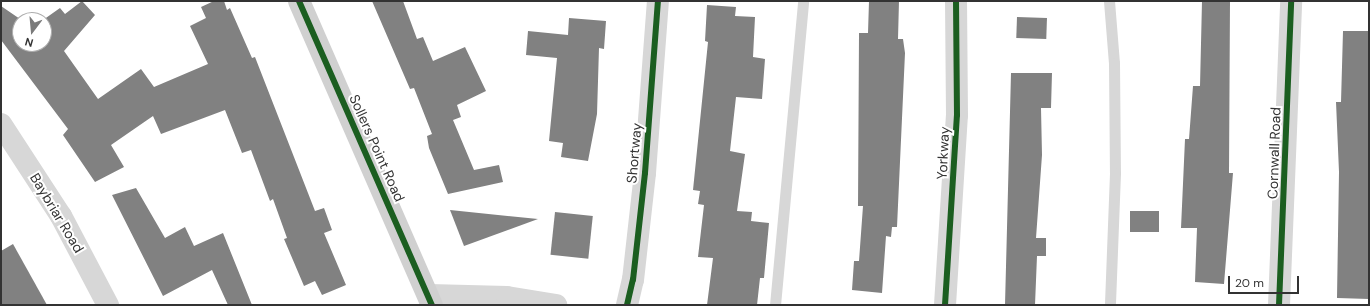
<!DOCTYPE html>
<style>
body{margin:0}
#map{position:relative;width:1370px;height:306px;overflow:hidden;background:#fff;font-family:"DM Sans",sans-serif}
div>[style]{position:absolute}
.building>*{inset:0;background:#818181;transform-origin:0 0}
.service>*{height:11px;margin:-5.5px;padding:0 5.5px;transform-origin:5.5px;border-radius:5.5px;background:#d7d7d7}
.minor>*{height:22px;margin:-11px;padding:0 11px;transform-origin:11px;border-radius:11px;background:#d7d7d7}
.secondary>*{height:22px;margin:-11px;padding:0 11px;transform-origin:11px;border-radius:11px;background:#d0d0d0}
.cycleway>*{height:6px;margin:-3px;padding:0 3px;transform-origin:3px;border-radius:3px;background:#1b5e20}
span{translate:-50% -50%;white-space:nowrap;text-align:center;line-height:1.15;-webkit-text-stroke:4px #fff;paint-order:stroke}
.street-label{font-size:14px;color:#333}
.frame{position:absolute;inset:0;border:2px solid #333;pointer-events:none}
.north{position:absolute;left:12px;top:12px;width:40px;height:40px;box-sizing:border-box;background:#fff;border:1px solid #adadad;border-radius:50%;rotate:196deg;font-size:11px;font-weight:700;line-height:16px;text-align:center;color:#333}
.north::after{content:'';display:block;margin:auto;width:14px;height:18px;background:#7a7a7a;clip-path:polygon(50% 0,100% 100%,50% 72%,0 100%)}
.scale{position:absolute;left:1228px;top:276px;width:71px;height:18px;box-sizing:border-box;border:2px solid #333;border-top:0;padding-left:5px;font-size:12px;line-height:14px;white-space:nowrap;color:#333;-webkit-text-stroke:3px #fff;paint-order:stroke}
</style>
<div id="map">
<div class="building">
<div style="clip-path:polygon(82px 1px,95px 15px,64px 51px,98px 99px,141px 69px,154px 87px,208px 64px,190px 26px,206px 18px,201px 7px,214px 1px,224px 1px,227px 10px,230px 8px,252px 58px,255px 57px,315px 211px,324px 208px,332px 230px,324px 233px,346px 285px,322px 295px,315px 281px,304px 286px,284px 239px,287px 238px,273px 199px,270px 201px,251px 150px,242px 153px,225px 110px,161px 134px,153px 116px,111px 145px,124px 167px,95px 182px,63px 135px,68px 129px,1px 40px,1px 6px,20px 19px,20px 44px,44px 44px,43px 20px,60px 8px,65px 14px)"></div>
<div style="clip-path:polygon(372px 1px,403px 1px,417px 39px,423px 37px,433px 61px,465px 47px,486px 91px,457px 105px,461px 117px,453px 120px,474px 170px,499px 165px,503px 182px,448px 194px,429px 148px,427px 136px,432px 134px,414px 88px,410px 89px)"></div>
<div style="clip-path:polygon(869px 1px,899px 1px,898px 39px,903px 39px,905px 53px,897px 227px,892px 227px,891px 237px,886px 236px,882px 293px,852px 290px,854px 261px,859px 261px,863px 206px,858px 206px,859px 33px,868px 33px)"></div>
<div style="clip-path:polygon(1202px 1px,1230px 1px,1229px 173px,1233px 173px,1224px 284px,1195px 282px,1197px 228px,1181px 228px,1185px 139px,1189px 139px,1193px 86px,1200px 86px)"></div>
<div style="clip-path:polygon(707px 5px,736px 7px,735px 16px,755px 17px,753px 57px,765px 59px,762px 99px,736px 97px,730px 151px,745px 154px,737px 211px,752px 212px,751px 221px,769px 223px,764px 278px,760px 278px,757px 305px,707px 305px,713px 258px,698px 257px,704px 205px,698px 204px,700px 191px,693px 190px,708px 42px,705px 41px)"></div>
<div style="left:1017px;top:17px;width:30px;height:21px;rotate:2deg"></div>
<div style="clip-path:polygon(569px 18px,606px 21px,604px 49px,599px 48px,597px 114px,588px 161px,561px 157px,563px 143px,549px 141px,557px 58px,526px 55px,528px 31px,568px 35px)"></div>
<div style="clip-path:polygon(1343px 31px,1369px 31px,1369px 299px,1337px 298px,1339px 172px,1336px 102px,1341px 102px)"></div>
<div style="clip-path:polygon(1011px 73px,1052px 73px,1051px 108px,1041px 108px,1042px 155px,1036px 238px,1046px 238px,1046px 256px,1037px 256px,1035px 305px,1005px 305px)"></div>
<div style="clip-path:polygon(136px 188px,165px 238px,185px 227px,194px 246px,223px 233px,252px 305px,228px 305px,212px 270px,163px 296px,112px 195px)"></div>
<div style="clip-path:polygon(450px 210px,538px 219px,464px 246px)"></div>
<div style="left:1130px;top:211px;width:29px;height:21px"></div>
<div style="left:555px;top:212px;width:38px;height:43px;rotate:6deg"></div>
<div style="clip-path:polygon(13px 244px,47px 305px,1px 305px,1px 251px)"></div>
</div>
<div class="service">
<div style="left:1109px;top:1px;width:62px;rotate:85.4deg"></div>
<div style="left:1114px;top:63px;width:110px;rotate:89.5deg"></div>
<div style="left:1115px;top:173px;width:132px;rotate:92.2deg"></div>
<div style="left:775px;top:305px;width:305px;rotate:-84.7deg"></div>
</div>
<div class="minor">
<div style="left:1px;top:124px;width:110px;rotate:56.9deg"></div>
<div style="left:61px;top:216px;width:101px;rotate:62.2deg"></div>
<div style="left:429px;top:295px;width:78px;rotate:1.5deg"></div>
<div style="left:507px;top:297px;width:50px;rotate:9.3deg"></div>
<div style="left:627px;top:305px;width:26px;rotate:-77deg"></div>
<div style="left:633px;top:280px;width:108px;rotate:-83.6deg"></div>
<div style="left:645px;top:173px;width:172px;rotate:-85.7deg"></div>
<div style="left:945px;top:305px;width:190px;rotate:-86.4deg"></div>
<div style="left:957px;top:115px;width:114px;rotate:-90.5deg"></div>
<div style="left:1279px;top:305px;width:304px;rotate:-87.7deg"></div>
</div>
<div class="secondary">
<div style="left:299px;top:1px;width:332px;rotate:66.4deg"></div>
</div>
<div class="cycleway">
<div style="left:299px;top:1px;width:332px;rotate:66.4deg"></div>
<div style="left:627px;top:305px;width:26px;rotate:-77deg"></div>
<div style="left:633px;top:280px;width:108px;rotate:-83.6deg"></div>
<div style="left:645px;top:173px;width:172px;rotate:-85.7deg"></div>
<div style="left:945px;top:305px;width:190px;rotate:-86.4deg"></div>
<div style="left:957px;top:115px;width:114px;rotate:-90.5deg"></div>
<div style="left:1279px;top:305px;width:304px;rotate:-87.7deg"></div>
</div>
<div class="street-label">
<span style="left:377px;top:148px;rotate:66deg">Sollers Point Road</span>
<span style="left:634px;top:153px;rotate:-85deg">Shortway</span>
<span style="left:943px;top:153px;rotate:-87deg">Yorkway</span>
<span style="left:1274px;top:153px;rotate:-88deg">Cornwall Road</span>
<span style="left:57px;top:213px;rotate:59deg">Baybriar Road</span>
</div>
<div class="frame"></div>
<div class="north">N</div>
<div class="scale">20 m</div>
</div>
